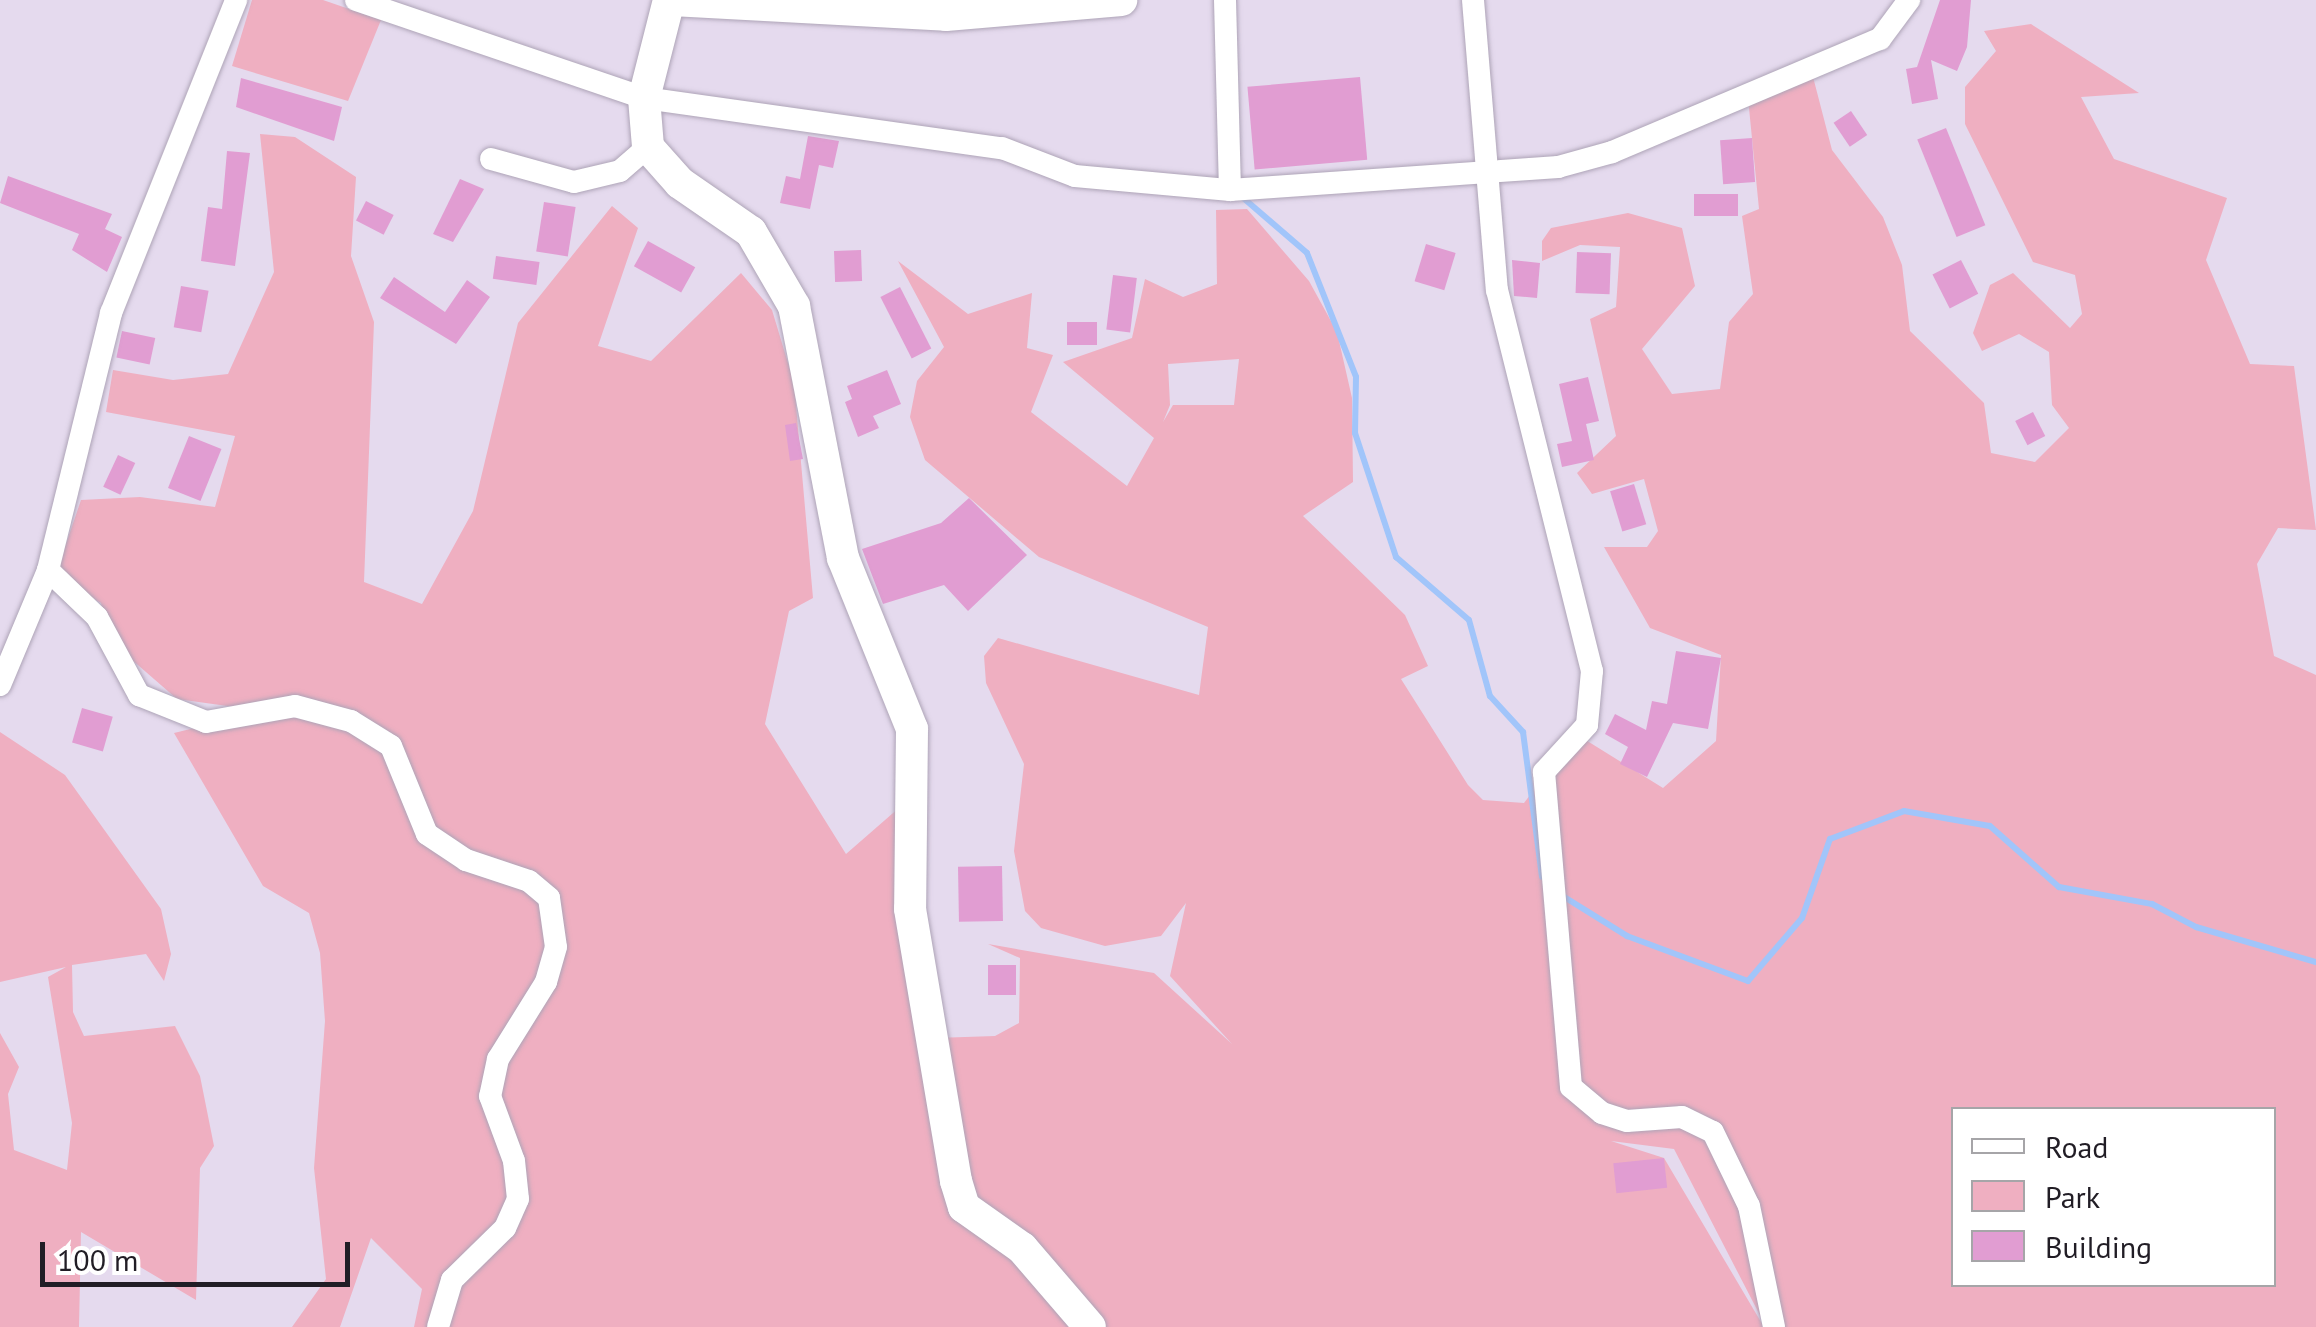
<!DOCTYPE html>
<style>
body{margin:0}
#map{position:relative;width:2316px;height:1327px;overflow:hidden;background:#e5daee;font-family:"PT Sans",sans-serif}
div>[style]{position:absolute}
.green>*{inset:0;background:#efafc1}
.stream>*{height:6px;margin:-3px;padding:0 3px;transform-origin:3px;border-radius:3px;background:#a1c5fa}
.building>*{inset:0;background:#e19dd2;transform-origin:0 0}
.roads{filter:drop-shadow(0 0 2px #aea4b7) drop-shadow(0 0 2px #aea4b7)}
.street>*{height:22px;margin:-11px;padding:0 11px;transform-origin:11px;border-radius:11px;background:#fff}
.secondary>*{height:32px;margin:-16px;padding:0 16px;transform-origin:16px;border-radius:16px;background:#fff}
span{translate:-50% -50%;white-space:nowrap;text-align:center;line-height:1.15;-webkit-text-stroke:10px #fff;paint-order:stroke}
.legend{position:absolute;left:1951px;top:1107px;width:325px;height:180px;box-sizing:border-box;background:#fff;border:2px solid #a6a5a8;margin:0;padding:12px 18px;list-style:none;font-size:30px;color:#211d25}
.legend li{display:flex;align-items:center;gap:20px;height:50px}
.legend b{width:50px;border:2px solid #a6a5a8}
.scale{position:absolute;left:40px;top:1242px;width:310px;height:45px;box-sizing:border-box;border:5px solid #211d25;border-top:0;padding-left:12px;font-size:30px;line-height:35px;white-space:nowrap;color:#211d25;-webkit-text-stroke:8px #fff;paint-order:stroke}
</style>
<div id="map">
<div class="green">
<div style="clip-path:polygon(252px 0,323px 0,381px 20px,348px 101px,232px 66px)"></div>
<div style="clip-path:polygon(evenodd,2031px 24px,2139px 93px,2081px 97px,2114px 159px,2227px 198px,2206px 260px,2250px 364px,2294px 366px,2316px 530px,2278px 528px,2257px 564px,2274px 656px,2316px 675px,2316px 1327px,1766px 1327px,1674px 1149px,1611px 1141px,1664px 1158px,1764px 1327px,414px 1327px,422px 1289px,371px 1238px,340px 1327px,292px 1327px,326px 1279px,314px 1168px,325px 1021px,320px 953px,309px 913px,263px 886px,174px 733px,264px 711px,177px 699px,108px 639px,101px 603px,55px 576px,81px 500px,140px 497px,215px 507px,235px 436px,106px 412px,113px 370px,173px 380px,228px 374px,274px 272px,260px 134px,295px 137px,356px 177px,351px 256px,374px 322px,364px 582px,422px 604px,473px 511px,518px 323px,612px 206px,638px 228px,598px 346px,651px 361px,741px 273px,772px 310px,794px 383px,813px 598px,789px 611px,765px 724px,846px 854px,908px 800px,935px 1038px,995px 1036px,1019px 1023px,1020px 958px,988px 944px,1154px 973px,1232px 1044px,1170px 976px,1186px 903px,1161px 936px,1105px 946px,1041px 928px,1025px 911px,1014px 851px,1024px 764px,986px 683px,984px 656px,998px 638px,1199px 695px,1208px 627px,1039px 557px,925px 460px,910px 417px,917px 381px,944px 347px,898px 261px,968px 314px,1032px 293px,1027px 348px,1053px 355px,1031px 412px,1127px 486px,1154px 438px,1063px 362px,1132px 338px,1145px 279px,1183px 297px,1217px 284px,1216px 210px,1247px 209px,1309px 281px,1337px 332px,1352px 398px,1353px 482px,1303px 516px,1405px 615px,1428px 666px,1401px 679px,1468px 785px,1483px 800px,1524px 803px,1576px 734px,1663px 788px,1716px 741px,1721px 655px,1650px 628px,1604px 547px,1647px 547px,1658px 531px,1644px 479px,1592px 494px,1577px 473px,1616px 436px,1590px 319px,1616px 307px,1620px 247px,1580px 245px,1542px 261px,1542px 241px,1551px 228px,1628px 213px,1682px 228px,1695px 286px,1642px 349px,1672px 394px,1720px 389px,1729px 322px,1753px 294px,1742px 216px,1759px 209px,1748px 98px,1812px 73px,1832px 150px,1883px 217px,1902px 265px,1910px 331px,1984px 403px,1991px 453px,2035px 462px,2069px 428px,2052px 405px,2049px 352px,2019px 334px,1982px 351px,1973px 333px,1990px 285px,2013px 273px,2070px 328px,2082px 314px,2075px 275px,2033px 262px,1965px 124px,1965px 87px,1996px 51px,1984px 31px,2031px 24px,1239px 359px,1234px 405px,1173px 405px,1163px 422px,1170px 405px,1168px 364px,1239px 359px,2031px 24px,1954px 1110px,2274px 1110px,2274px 1284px,1954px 1284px,1954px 1110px)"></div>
<div style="clip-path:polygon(0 732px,65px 775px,161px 909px,171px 954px,164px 981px,146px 954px,72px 965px,73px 1012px,84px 1036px,175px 1026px,200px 1076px,214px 1146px,200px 1168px,196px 1300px,81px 1232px,79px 1327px,0 1327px,0 1033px,19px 1067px,8px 1094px,14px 1150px,67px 1170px,72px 1123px,48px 977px,66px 967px,0 982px)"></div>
</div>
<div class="stream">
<div style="left:1241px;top:196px;width:87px;rotate:40.8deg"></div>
<div style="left:1307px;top:253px;width:133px;rotate:68.4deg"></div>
<div style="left:1356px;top:377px;width:56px;rotate:91deg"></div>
<div style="left:1355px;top:433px;width:131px;rotate:71.7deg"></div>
<div style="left:1396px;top:557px;width:96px;rotate:40.8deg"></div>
<div style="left:1469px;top:620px;width:79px;rotate:74.6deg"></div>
<div style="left:1490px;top:696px;width:49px;rotate:47.5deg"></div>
<div style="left:1523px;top:732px;width:146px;rotate:82.5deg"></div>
<div style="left:1561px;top:895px;width:78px;rotate:31.8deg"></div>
<div style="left:1627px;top:936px;width:129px;rotate:20.4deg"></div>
<div style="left:1748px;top:981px;width:83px;rotate:-49.4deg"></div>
<div style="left:1802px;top:918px;width:84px;rotate:-70.5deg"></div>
<div style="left:1830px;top:839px;width:79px;rotate:-20.7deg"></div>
<div style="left:1904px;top:811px;width:87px;rotate:9.9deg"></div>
<div style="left:1990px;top:826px;width:92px;rotate:41.5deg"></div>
<div style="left:2059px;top:887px;width:95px;rotate:10.4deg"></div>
<div style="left:2152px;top:904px;width:50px;rotate:27.6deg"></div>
<div style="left:2196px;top:927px;width:125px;rotate:16.3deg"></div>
</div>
<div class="building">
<div style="clip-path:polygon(1940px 0,1971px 0,1967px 47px,1957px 71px,1931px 60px,1938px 99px,1912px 104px,1906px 69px,1917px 67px)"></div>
<div style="left:1360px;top:77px;width:83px;height:113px;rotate:85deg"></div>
<div style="clip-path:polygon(241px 78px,342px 107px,334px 141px,236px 107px)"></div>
<div style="left:1851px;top:111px;width:29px;height:21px;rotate:56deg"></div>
<div style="left:1946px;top:128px;width:105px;height:31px;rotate:68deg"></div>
<div style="clip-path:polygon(808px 136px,839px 141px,833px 168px,819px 165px,810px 209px,780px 203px,786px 176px,800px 179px)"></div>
<div style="left:1752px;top:138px;width:44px;height:32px;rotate:86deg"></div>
<div style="clip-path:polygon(227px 151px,250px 153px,235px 266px,201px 261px,208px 207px,222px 209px)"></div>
<div style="clip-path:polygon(8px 176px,112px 214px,105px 229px,122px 237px,107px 272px,72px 250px,79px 234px,0 203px)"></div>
<div style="clip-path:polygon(460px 179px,484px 189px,453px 242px,433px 234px)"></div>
<div style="left:1738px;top:194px;width:22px;height:44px;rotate:90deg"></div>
<div style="left:366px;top:201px;width:31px;height:22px;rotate:27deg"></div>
<div style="left:544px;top:202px;width:32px;height:50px;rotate:9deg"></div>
<div style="left:648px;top:241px;width:54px;height:29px;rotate:29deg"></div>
<div style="left:1426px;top:244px;width:31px;height:39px;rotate:17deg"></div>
<div style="left:861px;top:250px;width:31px;height:27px;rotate:88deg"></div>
<div style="left:1577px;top:252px;width:34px;height:41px;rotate:2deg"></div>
<div style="left:496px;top:256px;width:44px;height:23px;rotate:8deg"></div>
<div style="clip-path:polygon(1512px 260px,1540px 263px,1537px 298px,1514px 296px)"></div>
<div style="left:1961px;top:260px;width:38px;height:32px;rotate:63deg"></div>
<div style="left:1113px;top:275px;width:24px;height:55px;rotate:7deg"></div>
<div style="clip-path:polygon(394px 277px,445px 312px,467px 280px,490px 297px,456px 344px,380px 298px)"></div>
<div style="left:181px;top:286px;width:28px;height:42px;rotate:10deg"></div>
<div style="left:900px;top:287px;width:69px;height:22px;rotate:63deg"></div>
<div style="left:1067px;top:322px;width:30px;height:23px"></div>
<div style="left:122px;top:331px;width:34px;height:27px;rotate:12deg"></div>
<div style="clip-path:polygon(887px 370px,901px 404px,873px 416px,879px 428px,858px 437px,845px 402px,852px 399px,847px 386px)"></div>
<div style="clip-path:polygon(1588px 377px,1599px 421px,1586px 424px,1594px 460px,1562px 467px,1557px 444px,1572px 441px,1559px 384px)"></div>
<div style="left:2033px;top:412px;width:27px;height:20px;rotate:63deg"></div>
<div style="clip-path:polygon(796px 423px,803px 459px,790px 461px,785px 425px)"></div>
<div style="left:189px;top:436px;width:35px;height:56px;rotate:22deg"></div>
<div style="left:118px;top:455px;width:19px;height:35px;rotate:25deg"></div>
<div style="left:1634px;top:484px;width:42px;height:25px;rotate:73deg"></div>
<div style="clip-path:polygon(969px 498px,1027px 555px,968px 611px,944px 585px,883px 604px,862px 549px,941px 523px)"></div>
<div style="clip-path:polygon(1676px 651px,1721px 658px,1708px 729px,1673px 723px,1647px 777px,1620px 764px,1628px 747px,1605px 734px,1615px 714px,1646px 730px,1652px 701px,1667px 704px)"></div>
<div style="left:82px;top:708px;width:32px;height:36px;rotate:16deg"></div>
<div style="left:1002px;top:866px;width:55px;height:44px;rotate:89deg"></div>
<div style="left:988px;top:965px;width:28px;height:30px"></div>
<div style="left:1664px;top:1158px;width:30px;height:51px;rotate:84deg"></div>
</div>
<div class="roads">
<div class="street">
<div style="left:356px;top:0;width:304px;rotate:18.8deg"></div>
<div style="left:644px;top:98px;width:361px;rotate:8deg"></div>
<div style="left:1002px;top:148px;width:78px;rotate:21deg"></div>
<div style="left:1075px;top:176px;width:156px;rotate:5.2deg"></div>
<div style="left:1230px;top:190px;width:329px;rotate:-4deg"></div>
<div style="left:1558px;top:167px;width:56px;rotate:-15.5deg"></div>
<div style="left:1612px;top:152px;width:291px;rotate:-22.9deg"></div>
<div style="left:1880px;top:39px;width:49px;rotate:-53.4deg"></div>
<div style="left:1225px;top:0;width:190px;rotate:88.5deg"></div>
<div style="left:1473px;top:0;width:291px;rotate:85.3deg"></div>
<div style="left:1497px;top:290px;width:393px;rotate:76deg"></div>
<div style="left:1592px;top:671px;width:54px;rotate:95.3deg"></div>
<div style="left:1587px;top:725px;width:64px;rotate:132.5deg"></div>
<div style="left:1544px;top:772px;width:316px;rotate:85.1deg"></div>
<div style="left:1571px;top:1087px;width:40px;rotate:40deg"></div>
<div style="left:1602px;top:1113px;width:26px;rotate:18deg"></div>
<div style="left:1627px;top:1121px;width:55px;rotate:-4.2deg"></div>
<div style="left:1682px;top:1117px;width:34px;rotate:26deg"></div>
<div style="left:1713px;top:1132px;width:82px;rotate:64.1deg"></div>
<div style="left:1749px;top:1206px;width:124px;rotate:78.3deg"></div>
<div style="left:491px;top:159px;width:86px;rotate:15.5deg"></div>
<div style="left:574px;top:182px;width:47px;rotate:-13.4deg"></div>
<div style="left:620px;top:171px;width:37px;rotate:-41deg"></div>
<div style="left:48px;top:570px;width:68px;rotate:43.8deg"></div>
<div style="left:97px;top:617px;width:89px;rotate:61.7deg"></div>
<div style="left:139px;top:695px;width:72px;rotate:21.9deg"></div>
<div style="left:206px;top:722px;width:90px;rotate:-10.2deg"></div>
<div style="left:295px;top:706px;width:58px;rotate:15deg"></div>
<div style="left:351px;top:721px;width:47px;rotate:32deg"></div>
<div style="left:391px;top:746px;width:95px;rotate:67.8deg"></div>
<div style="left:427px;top:834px;width:47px;rotate:33.7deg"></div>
<div style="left:466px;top:860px;width:66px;rotate:18.4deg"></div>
<div style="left:529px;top:881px;width:26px;rotate:40deg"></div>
<div style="left:549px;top:898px;width:49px;rotate:81.9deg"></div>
<div style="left:556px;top:947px;width:36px;rotate:106deg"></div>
<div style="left:546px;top:982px;width:91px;rotate:121.9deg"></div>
<div style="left:498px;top:1059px;width:38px;rotate:102deg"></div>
<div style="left:490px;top:1096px;width:69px;rotate:69.7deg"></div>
<div style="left:514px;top:1161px;width:38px;rotate:84deg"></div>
<div style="left:518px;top:1199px;width:32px;rotate:114deg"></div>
<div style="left:505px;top:1228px;width:74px;rotate:135.5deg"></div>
<div style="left:452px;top:1280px;width:49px;rotate:106.6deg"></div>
<div style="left:0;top:685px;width:125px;rotate:-67.3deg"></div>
<div style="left:48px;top:570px;width:265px;rotate:-76.2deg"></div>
<div style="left:111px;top:313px;width:337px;rotate:-68.2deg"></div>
</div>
<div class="secondary">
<div style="left:669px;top:0;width:101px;rotate:104.3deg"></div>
<div style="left:644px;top:98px;width:49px;rotate:85.3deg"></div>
<div style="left:648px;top:147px;width:48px;rotate:48.4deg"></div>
<div style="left:680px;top:183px;width:86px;rotate:34.6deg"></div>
<div style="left:751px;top:232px;width:86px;rotate:59.8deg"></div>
<div style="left:794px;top:306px;width:257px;rotate:79deg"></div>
<div style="left:843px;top:558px;width:184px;rotate:68deg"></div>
<div style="left:912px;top:729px;width:180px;rotate:90.6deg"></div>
<div style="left:910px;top:909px;width:276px;rotate:80.4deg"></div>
<div style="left:956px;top:1181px;width:27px;rotate:73deg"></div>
<div style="left:964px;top:1207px;width:71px;rotate:35.3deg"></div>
<div style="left:1022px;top:1248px;width:104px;rotate:49.3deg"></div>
<div style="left:672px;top:0;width:274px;rotate:3.1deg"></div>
<div style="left:946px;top:15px;width:176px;rotate:-4.9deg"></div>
</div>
</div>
<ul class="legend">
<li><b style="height:12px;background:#fff"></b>Road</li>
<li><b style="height:28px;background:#efafc1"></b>Park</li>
<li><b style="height:28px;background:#e19dd2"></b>Building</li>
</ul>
<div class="scale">100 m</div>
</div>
